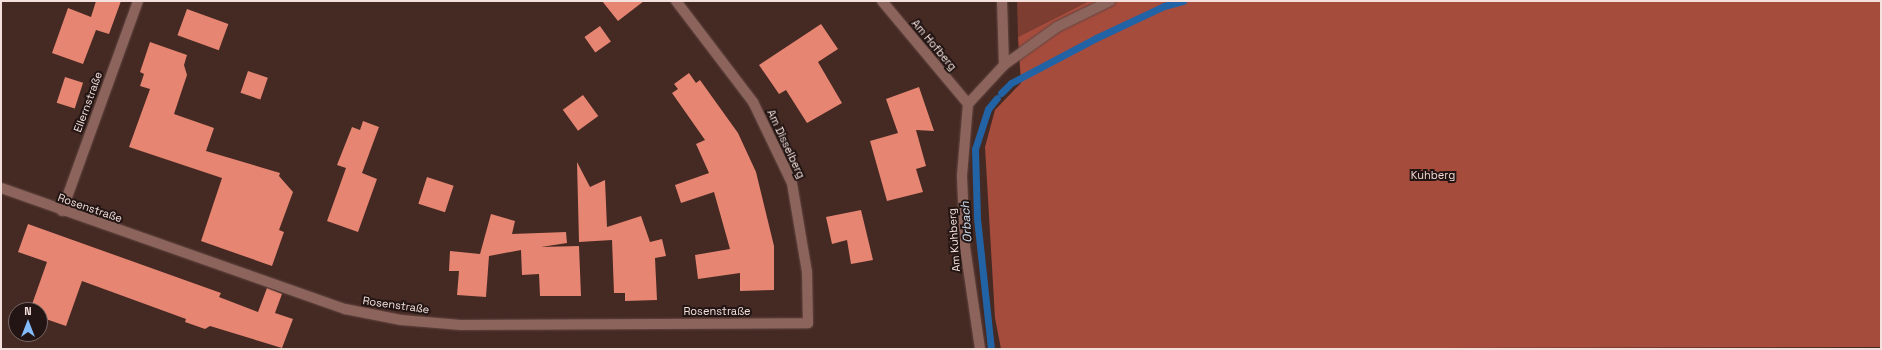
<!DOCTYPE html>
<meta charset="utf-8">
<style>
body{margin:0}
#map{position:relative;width:1882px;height:350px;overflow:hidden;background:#452923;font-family:"Space Grotesk",sans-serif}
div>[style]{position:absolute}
.green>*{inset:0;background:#7d3d31}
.forest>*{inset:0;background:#a64c3d}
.stream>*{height:7px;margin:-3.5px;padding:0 3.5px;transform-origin:3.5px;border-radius:3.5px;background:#2163a4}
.building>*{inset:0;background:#e58572;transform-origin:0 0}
.roads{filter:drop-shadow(0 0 1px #614641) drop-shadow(0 0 1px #614641)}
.street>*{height:10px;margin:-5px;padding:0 5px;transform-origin:5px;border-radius:5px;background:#8c645b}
span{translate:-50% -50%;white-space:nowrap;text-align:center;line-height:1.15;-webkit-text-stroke:4px #221513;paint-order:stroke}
.street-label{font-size:11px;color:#f4e1dd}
.park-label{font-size:11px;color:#f0d6d1}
.water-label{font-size:12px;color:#d0e0f2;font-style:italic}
.frame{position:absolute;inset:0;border:2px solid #f4e1dd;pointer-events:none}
.north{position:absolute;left:8px;top:302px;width:40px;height:40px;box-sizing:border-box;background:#221513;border:1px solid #766764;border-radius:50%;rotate:0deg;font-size:11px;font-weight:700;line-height:16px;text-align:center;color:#f4e1dd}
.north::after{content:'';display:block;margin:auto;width:14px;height:18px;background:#83bcfb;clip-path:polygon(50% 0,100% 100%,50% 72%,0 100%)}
</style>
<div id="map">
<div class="green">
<div style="clip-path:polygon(1017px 1px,1089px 1px,1018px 37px)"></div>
</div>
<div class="forest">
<div style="clip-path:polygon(1089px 1px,1881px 1px,1881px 347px,1001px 349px,995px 318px,985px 147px,995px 110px,1021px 83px,1018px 37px)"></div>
</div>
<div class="stream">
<div style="left:1001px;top:93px;width:14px;rotate:-45deg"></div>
<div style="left:1011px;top:83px;width:96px;rotate:-27.9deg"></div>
<div style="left:1096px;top:38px;width:75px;rotate:-25.2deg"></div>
<div style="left:1164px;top:6px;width:20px;rotate:-15deg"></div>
<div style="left:991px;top:349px;width:133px;rotate:-96.1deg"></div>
<div style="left:977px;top:217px;width:68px;rotate:-91.7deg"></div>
<div style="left:975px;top:149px;width:42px;rotate:-72deg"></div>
<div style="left:988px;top:109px;width:14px;rotate:-51deg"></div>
</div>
<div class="building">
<div style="clip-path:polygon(96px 1px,121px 1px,109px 34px,96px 30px,83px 64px,52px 53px,68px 8px,91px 17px)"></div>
<div style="clip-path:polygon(602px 1px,644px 1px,618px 21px)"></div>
<div style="left:187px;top:9px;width:44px;height:28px;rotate:20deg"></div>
<div style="clip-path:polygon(821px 24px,838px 49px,818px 62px,842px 103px,807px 123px,786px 90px,779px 94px,759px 65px)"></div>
<div style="left:600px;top:26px;width:19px;height:19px;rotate:55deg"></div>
<div style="clip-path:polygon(150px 42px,187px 55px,184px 65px,187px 75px,174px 114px,214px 128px,206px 151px,280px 173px,279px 176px,293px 192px,279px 230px,284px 232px,272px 266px,201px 241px,222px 178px,129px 147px,150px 89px,140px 86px,144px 74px,140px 72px)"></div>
<div style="left:248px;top:71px;width:21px;height:23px;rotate:19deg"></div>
<div style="clip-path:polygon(689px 73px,696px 83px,700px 80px,738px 133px,756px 172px,774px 246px,774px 290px,740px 291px,740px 273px,698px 279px,695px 255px,730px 249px,714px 192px,681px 203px,675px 185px,709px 173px,696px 144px,705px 140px,672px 93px,678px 89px,674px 84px)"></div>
<div style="left:65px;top:77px;width:19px;height:27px;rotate:18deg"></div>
<div style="clip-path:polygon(919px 87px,934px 131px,916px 130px,926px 166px,916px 169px,923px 192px,887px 201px,870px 141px,898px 133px,886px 99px)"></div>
<div style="left:583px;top:95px;width:26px;height:25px;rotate:54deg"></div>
<div style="clip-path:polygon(363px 121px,379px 127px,362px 173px,377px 179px,358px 232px,327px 221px,346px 168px,337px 165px,352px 127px,360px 130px)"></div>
<div style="clip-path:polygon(577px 162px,590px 187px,605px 180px,607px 227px,641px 216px,650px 242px,662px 239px,666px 256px,655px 258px,657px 300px,625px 301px,625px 293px,614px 293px,612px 240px,579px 242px)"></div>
<div style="left:427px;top:177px;width:28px;height:28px;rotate:18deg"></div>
<div style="clip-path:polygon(861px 210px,873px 260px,851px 264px,847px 240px,832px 244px,826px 217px)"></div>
<div style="clip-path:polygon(491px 214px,515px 221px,512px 234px,566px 232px,567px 243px,541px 247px,579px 246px,581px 296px,540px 296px,539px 274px,522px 275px,521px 250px,489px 256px,486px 297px,457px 295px,459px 271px,449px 271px,450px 251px,480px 254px)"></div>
<div style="clip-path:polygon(28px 224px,221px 293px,219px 297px,258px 312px,267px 288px,282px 294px,275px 313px,293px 319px,282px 348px,210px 326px,205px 329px,185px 322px,186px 319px,82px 281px,66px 326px,40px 317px,40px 310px,30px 310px,47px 262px,18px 252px)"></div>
</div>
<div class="roads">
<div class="street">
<div style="left:882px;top:1px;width:134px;rotate:50.1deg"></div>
<div style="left:1002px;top:1px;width:64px;rotate:88.2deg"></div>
<div style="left:968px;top:104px;width:72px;rotate:94.8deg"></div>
<div style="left:962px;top:176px;width:71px;rotate:87.6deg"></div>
<div style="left:965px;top:247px;width:103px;rotate:81.6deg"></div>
<div style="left:968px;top:104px;width:53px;rotate:-47.3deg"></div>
<div style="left:1004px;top:65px;width:65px;rotate:-35.6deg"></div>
<div style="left:1057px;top:27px;width:59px;rotate:-26.1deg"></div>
<div style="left:1px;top:188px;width:365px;rotate:19.4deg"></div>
<div style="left:345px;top:309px;width:57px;rotate:11.1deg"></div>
<div style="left:401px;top:320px;width:60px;rotate:4.8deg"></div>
<div style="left:461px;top:325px;width:347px;rotate:-0.3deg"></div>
<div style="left:808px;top:323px;width:51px;rotate:-91.1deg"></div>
<div style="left:807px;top:272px;width:90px;rotate:-99.6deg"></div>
<div style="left:792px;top:183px;width:90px;rotate:-115.7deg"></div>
<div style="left:753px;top:102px;width:127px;rotate:-127.3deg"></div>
<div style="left:62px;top:211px;width:223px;rotate:-70.1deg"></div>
</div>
</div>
<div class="street-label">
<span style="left:934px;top:45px;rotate:50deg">Am Hofberg</span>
<span style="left:88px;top:102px;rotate:-70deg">Ellernstraße</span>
<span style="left:786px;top:144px;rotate:65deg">Am Disselberg</span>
<span style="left:90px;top:208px;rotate:19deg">Rosenstraße</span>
<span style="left:954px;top:240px;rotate:-94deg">Am Kuhberg</span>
<span style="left:396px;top:305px;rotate:8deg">Rosenstraße</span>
<span style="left:717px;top:311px">Rosenstraße</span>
</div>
<div class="park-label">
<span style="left:1433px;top:175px">Kuhberg</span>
</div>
<div class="water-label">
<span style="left:967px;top:222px;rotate:-94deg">Orbach</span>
</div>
<div class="frame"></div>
<div class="north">N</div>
</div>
